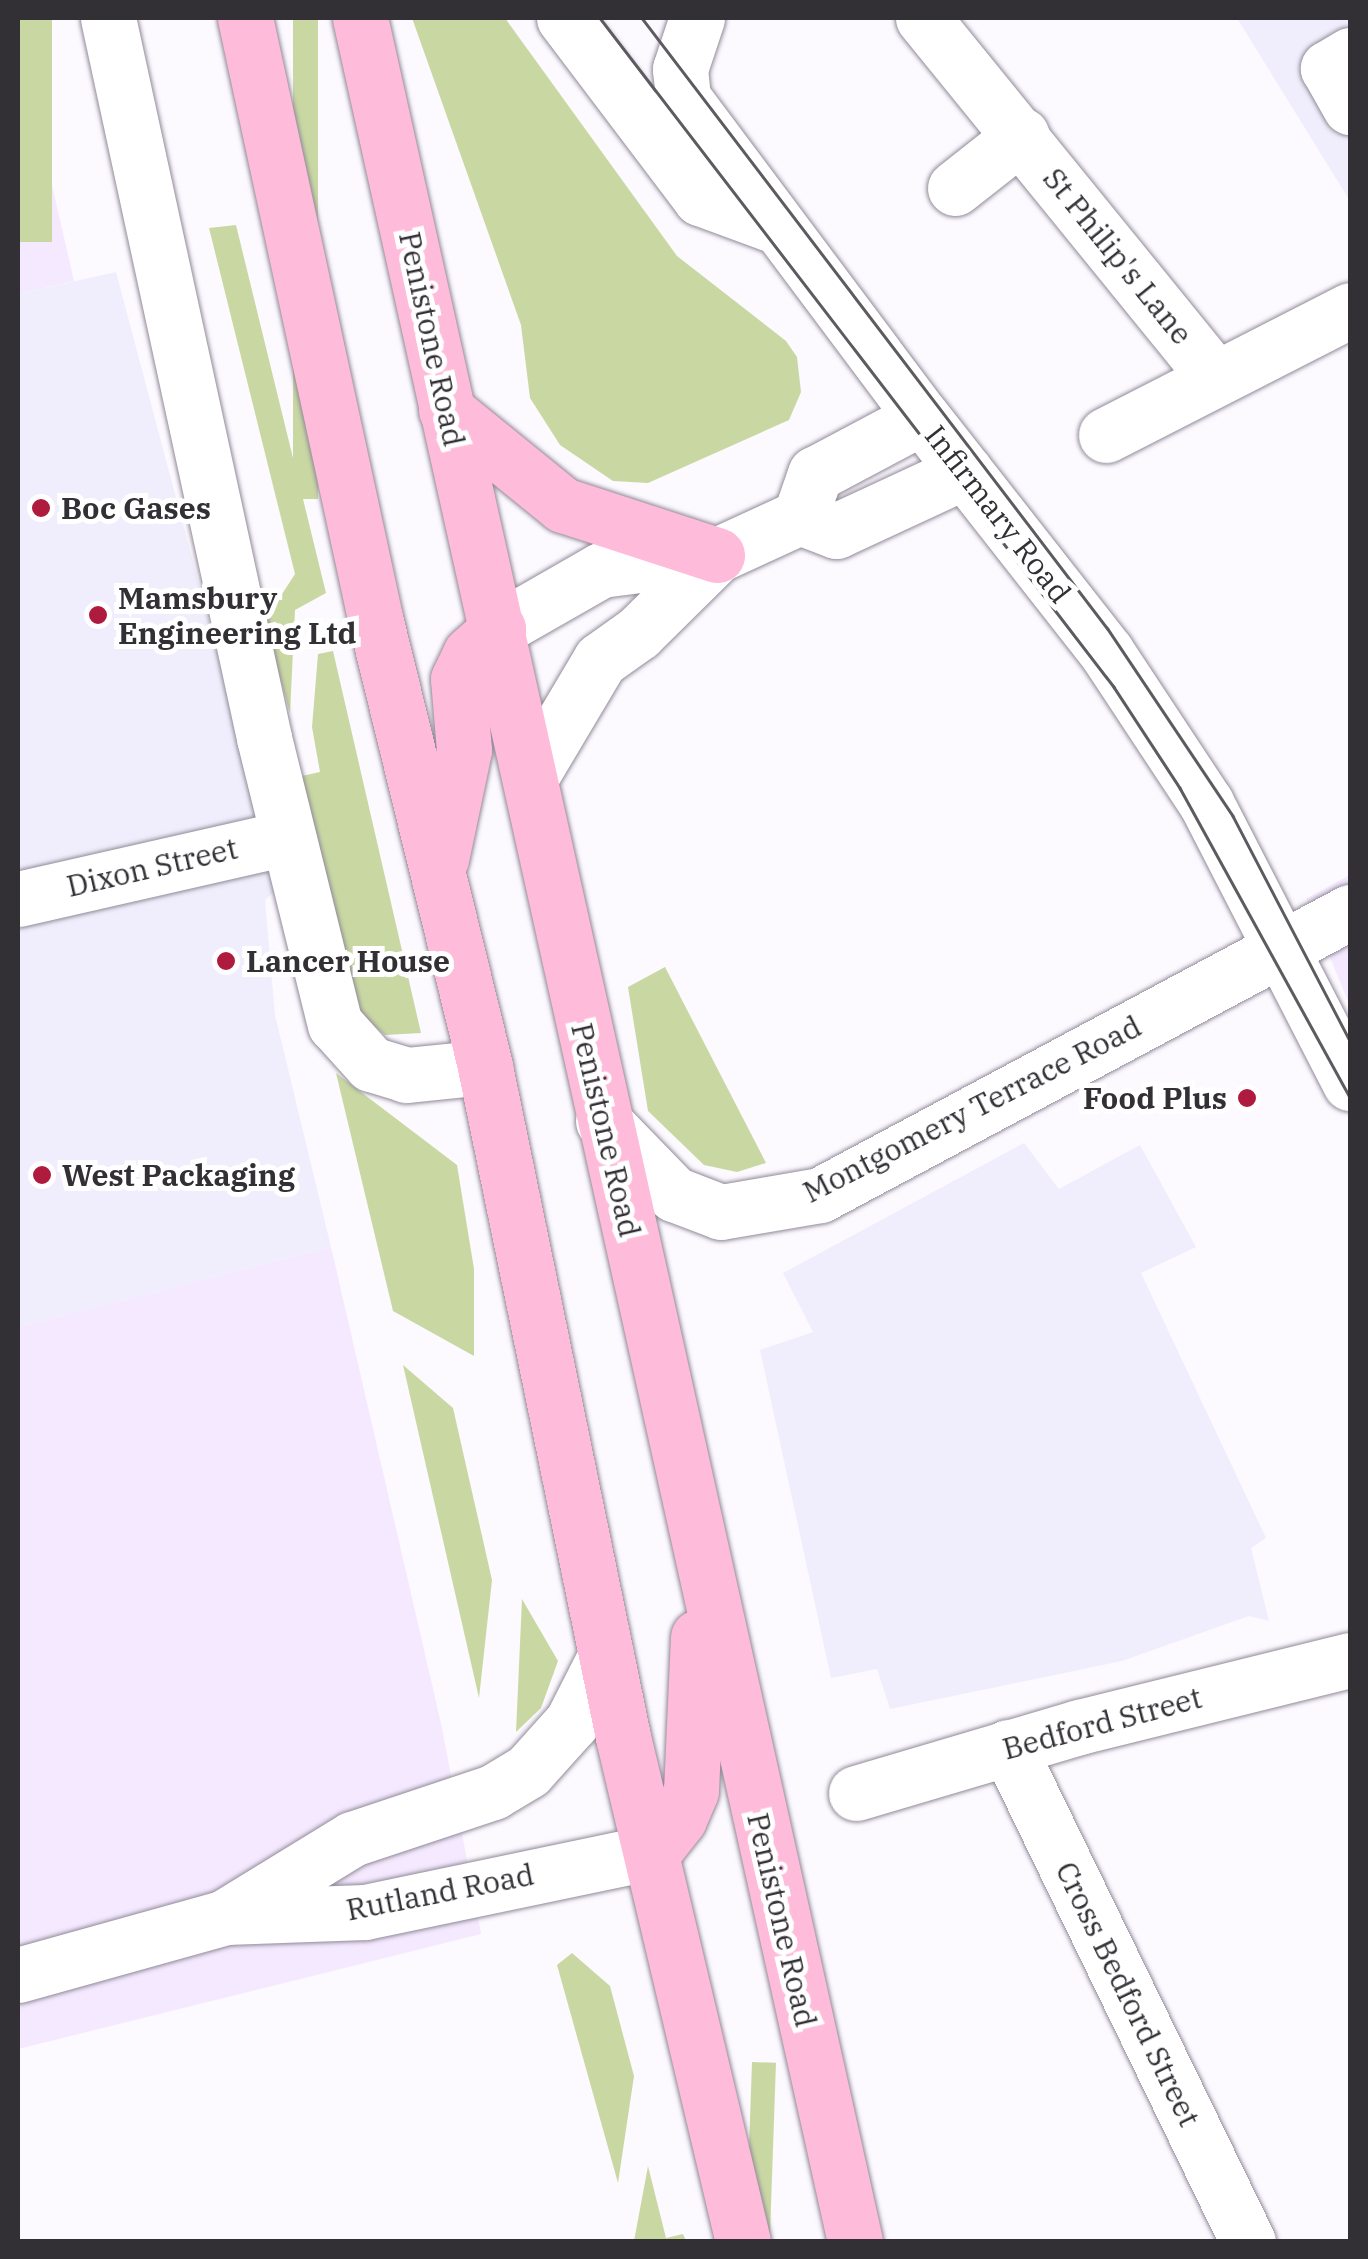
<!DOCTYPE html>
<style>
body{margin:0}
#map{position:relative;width:1368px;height:2259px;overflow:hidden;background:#fcf9ff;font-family:"IBM Plex Serif",serif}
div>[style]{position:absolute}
.built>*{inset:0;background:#f4e9ff}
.industrial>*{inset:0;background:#f0eefc}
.green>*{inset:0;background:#c9d8a3;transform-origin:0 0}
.roads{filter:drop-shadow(0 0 2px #918a98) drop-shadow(0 0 2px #918a98)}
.street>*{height:55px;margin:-27.5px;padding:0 27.5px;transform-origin:27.5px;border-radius:27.5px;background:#fff}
.secondary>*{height:55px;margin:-27.5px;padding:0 27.5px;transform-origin:27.5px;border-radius:27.5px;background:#fff}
.highway>*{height:55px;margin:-27.5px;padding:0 27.5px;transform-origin:27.5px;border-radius:27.5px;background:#febbda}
.tram>*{height:2.5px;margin:-1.25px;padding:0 1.25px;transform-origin:1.25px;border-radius:1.25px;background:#5d5a60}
.dots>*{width:28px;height:28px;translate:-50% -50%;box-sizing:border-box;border:5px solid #fff;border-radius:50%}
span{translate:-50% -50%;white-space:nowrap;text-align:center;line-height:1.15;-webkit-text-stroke:10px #fff;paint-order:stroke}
.street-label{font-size:30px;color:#322f35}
.poi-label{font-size:30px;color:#322f35;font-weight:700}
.left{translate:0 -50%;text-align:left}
.right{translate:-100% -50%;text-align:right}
.frame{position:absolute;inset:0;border:20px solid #322f35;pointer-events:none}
</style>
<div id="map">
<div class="built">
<div style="clip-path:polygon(18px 37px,74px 281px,18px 294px)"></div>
<div style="clip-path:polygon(1350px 875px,1350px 1006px,1306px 899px)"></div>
<div style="clip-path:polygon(331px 1247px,442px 1728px,481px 1934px,18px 2049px,18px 1327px)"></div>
</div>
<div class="industrial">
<div style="clip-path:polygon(1237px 18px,1350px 18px,1350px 201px)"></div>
<div style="clip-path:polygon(116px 272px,242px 746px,296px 873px,265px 900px,275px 1015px,331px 1247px,18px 1327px,18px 294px)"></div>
<div style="clip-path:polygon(1024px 1143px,1059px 1189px,1140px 1145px,1196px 1247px,1141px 1273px,1266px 1538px,1251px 1548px,1269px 1621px,1249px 1616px,1122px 1661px,890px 1709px,877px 1669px,831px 1678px,760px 1350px,813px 1332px,783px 1273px)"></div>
</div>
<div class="green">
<div style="left:18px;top:18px;width:34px;height:224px"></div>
<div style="left:293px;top:18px;width:25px;height:481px"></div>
<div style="clip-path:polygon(412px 18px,505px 18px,677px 256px,786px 341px,797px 357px,801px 392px,789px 420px,648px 483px,613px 481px,560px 445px,530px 398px,521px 325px)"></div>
<div style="clip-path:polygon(236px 225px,326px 593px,295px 610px,290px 713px,264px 622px,295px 574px,209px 228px)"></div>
<div style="clip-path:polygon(333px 651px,421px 1033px,385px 1035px,361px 1014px,302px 776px,320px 772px,312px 727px,318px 654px)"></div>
<div style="clip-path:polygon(665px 967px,766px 1163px,737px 1172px,704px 1165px,648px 1111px,628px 987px)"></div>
<div style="clip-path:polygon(336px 1073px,457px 1165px,474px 1269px,474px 1356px,393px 1311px)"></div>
<div style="clip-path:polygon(403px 1365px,453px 1408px,492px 1580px,479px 1698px)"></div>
<div style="clip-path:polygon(522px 1599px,558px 1661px,541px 1708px,516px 1732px)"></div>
<div style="clip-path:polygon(572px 1953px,610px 1986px,634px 2076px,618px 2183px,557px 1965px)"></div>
<div style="left:752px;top:2062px;width:24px;height:184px;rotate:2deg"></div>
<div style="clip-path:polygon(648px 2166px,666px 2238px,683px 2234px,686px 2241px,634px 2241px)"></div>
</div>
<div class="roads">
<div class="street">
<div style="left:108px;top:18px;width:737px;rotate:77.77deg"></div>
<div style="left:264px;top:738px;width:295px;rotate:76.1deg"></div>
<div style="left:335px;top:1024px;width:54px;rotate:48deg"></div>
<div style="left:371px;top:1064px;width:37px;rotate:17deg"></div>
<div style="left:406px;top:1075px;width:79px;rotate:-5.8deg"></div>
<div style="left:564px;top:18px;width:226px;rotate:52.9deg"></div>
<div style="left:700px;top:198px;width:81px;rotate:20.2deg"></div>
<div style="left:697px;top:18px;width:54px;rotate:108.4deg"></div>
<div style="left:680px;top:69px;width:29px;rotate:84deg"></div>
<div style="left:683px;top:98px;width:399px;rotate:53.2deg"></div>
<div style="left:923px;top:18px;width:463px;rotate:50.9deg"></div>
<div style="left:1350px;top:55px;width:26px;rotate:149deg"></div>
<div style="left:1328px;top:68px;width:45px;rotate:60.6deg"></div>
<div style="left:955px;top:188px;width:85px;rotate:-38.3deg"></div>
<div style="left:1106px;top:435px;width:274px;rotate:-27.1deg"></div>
<div style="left:18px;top:899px;width:276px;rotate:-12.8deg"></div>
<div style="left:1008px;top:1747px;width:550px;rotate:64.13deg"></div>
<div style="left:856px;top:1793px;width:233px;rotate:-16.5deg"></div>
<div style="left:1079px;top:1727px;width:279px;rotate:-13.9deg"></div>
</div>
<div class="secondary">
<div style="left:800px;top:517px;width:46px;rotate:-70.8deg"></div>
<div style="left:815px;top:474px;width:121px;rotate:-28deg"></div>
<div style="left:922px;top:417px;width:300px;rotate:51.9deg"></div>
<div style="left:1107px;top:653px;width:180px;rotate:56.6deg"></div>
<div style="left:1206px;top:803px;width:315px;rotate:62.8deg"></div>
<div style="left:498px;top:629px;width:119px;rotate:-29.8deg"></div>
<div style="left:601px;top:570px;width:117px;rotate:-7.4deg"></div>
<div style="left:717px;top:555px;width:91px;rotate:-24.6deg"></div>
<div style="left:800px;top:517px;width:39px;rotate:21deg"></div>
<div style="left:836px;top:531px;width:142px;rotate:-24.9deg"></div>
<div style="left:530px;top:778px;width:137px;rotate:-59.3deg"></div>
<div style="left:600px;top:660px;width:47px;rotate:-35.4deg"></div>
<div style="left:638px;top:633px;width:111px;rotate:-44.6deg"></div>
<div style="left:603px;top:1121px;width:102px;rotate:45.8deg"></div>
<div style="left:674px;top:1194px;width:50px;rotate:21deg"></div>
<div style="left:721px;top:1212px;width:100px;rotate:-9.7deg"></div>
<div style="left:820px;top:1195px;width:601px;rotate:-28.1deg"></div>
<div style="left:228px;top:1915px;width:145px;rotate:-31.5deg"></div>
<div style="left:352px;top:1839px;width:149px;rotate:-18.4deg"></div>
<div style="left:493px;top:1792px;width:41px;rotate:-31deg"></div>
<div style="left:528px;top:1771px;width:66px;rotate:-48.1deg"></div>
<div style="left:572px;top:1722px;width:75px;rotate:-63.1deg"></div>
<div style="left:18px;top:1975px;width:216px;rotate:-15.6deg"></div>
<div style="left:226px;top:1917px;width:139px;rotate:-2.1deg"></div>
<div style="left:365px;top:1912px;width:294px;rotate:-11.8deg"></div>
</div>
<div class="highway">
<div style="left:245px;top:18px;width:614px;rotate:77.77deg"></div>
<div style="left:375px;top:618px;width:462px;rotate:76.2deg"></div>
<div style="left:485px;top:1067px;width:684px;rotate:78.36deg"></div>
<div style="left:623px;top:1737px;width:519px;rotate:76.63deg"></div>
<div style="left:360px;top:18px;width:2278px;rotate:77.45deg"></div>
<div style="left:446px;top:410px;width:151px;rotate:39.1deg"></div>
<div style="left:563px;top:505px;width:162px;rotate:18deg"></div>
<div style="left:441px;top:859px;width:111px;rotate:-78.1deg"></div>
<div style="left:464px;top:750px;width:71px;rotate:-94.8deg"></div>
<div style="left:458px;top:679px;width:28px;rotate:-64deg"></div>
<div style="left:470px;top:654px;width:38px;rotate:-42deg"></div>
<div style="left:653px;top:1852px;width:42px;rotate:-51.8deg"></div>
<div style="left:679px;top:1819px;width:30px;rotate:-67deg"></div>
<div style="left:691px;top:1791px;width:154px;rotate:-87.4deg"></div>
</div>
</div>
<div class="tram">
<div style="left:600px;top:18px;width:844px;rotate:52.46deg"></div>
<div style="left:1114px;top:687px;width:121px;rotate:56.8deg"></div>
<div style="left:1180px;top:788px;width:353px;rotate:61.2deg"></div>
<div style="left:642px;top:18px;width:768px;rotate:52.67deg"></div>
<div style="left:1108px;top:629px;width:225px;rotate:56.2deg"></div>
<div style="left:1233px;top:816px;width:254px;rotate:62.5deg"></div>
</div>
<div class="dots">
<div style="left:41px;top:508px;background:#af1b3f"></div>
<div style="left:98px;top:615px;background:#af1b3f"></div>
<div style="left:226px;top:961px;background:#af1b3f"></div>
<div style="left:1247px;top:1098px;background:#af1b3f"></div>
<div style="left:42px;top:1175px;background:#af1b3f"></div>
</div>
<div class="street-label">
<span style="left:1118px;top:256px;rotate:51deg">St Philip's Lane</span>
<span style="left:432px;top:339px;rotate:78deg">Penistone Road</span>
<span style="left:998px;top:514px;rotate:52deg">Infirmary Road</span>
<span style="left:152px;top:867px;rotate:-13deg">Dixon Street</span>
<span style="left:972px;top:1109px;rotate:-27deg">Montgomery Terrace Road</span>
<span style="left:606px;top:1130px;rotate:77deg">Penistone Road</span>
<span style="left:1102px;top:1723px;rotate:-15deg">Bedford Street</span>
<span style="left:440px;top:1892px;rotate:-11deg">Rutland Road</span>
<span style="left:782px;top:1920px;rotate:77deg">Penistone Road</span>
<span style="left:1128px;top:1994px;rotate:64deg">Cross Bedford Street</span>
</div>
<div class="poi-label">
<span class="left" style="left:61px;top:508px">Boc Gases</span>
<span class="left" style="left:118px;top:615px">Mamsbury<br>Engineering Ltd</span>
<span class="left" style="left:246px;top:961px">Lancer House</span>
<span class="right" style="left:1227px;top:1098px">Food Plus</span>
<span class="left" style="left:62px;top:1175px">West Packaging</span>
</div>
<div class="frame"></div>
</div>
